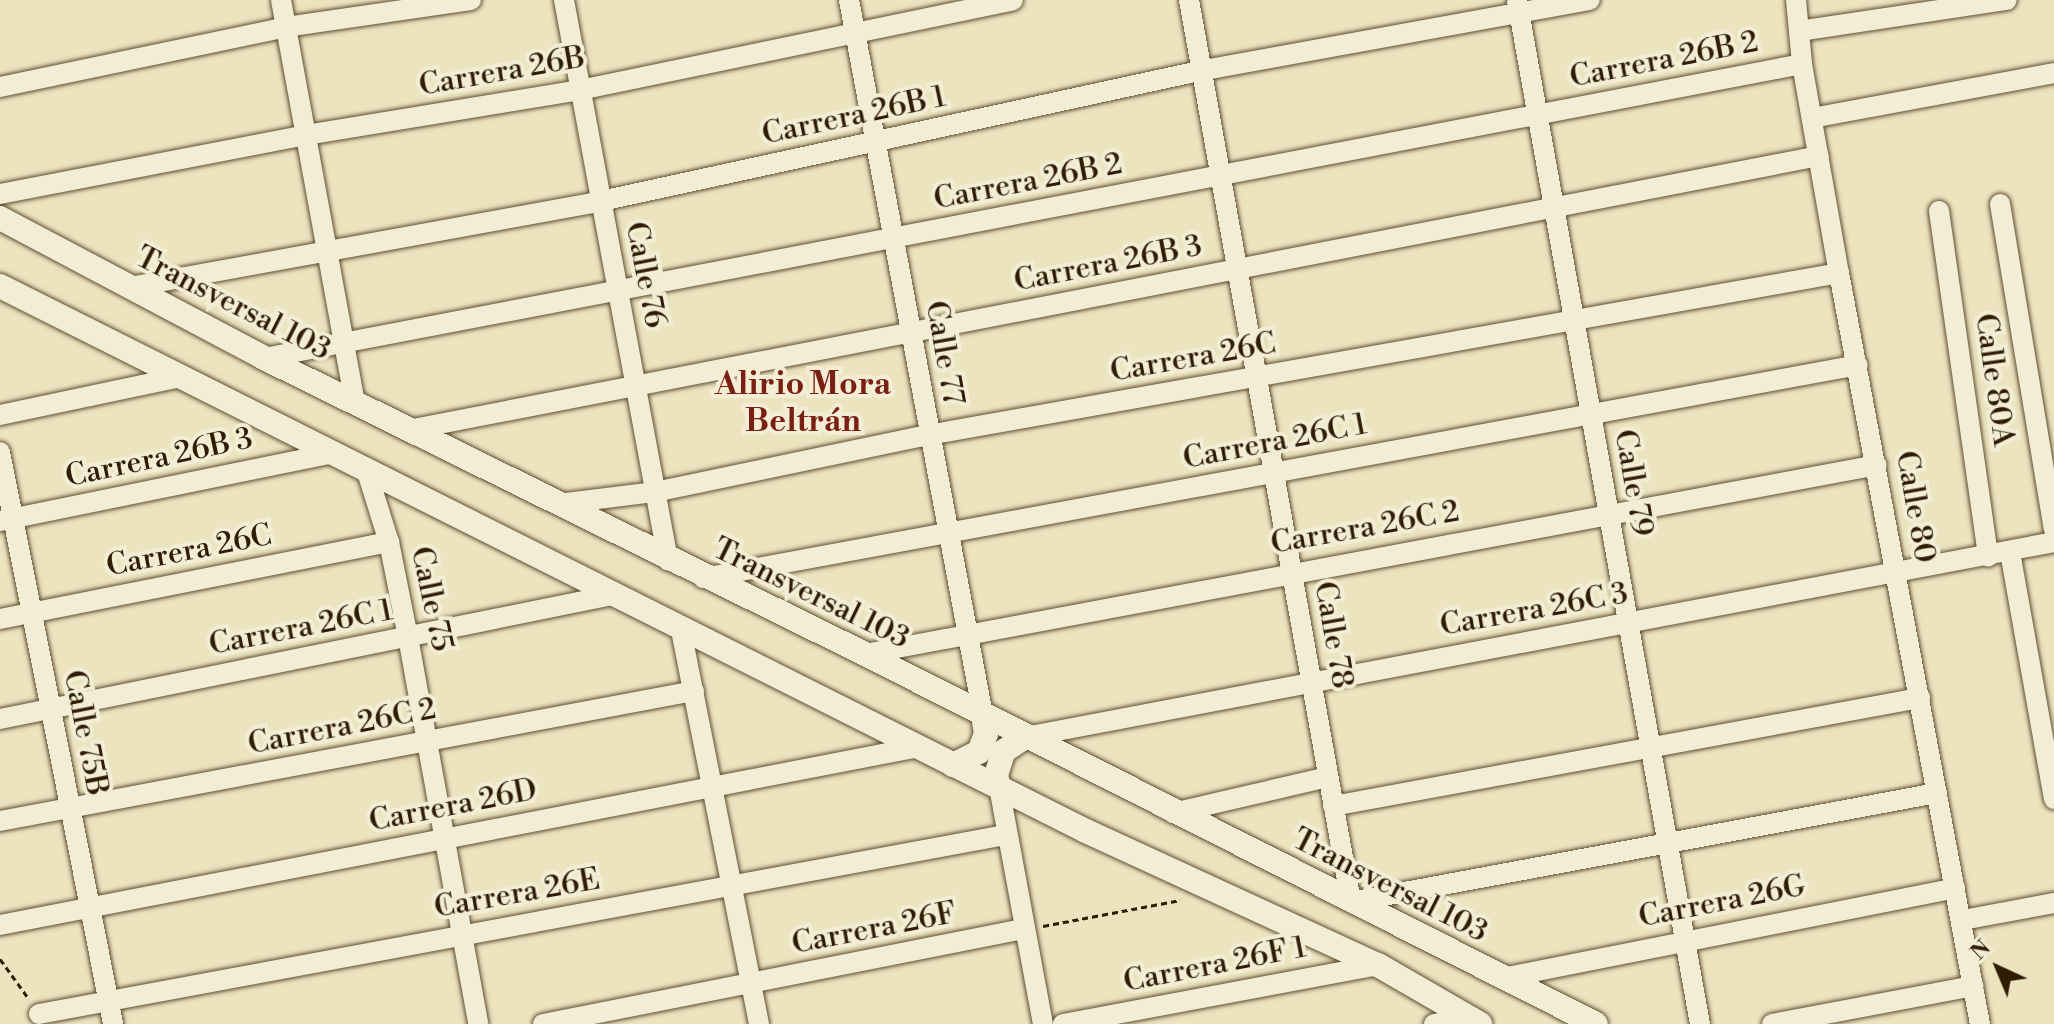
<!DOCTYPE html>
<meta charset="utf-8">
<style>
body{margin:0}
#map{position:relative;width:2054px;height:1024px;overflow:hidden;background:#ece3bf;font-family:"Libre Bodoni",serif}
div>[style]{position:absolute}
.path>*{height:3px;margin-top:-1.5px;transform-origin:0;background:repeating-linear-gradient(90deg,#2e1c03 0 6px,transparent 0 10px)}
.roads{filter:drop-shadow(0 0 2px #5e4e32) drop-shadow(0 0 2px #5e4e32)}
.minor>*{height:20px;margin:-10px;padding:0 10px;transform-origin:10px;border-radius:10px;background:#f3edd5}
.tertiary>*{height:24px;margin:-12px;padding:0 12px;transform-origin:12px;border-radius:12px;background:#f3edd5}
span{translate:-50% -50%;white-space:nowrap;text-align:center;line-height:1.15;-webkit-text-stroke:8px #f3edd5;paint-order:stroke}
.street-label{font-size:30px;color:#2e1c03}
.neighbourhood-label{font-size:32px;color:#7a1f14;font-weight:700}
.north{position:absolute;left:1958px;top:928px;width:80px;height:80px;-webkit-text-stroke:6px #f3edd5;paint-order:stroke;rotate:316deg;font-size:22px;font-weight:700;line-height:32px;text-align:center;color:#2e1c03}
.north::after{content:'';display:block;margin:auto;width:28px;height:36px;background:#2e1c03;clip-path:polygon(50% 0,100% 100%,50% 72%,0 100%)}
</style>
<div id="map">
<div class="path">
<div style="left:1043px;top:926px;width:140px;rotate:-10.7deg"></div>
<div style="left:0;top:959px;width:49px;rotate:54.1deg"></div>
</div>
<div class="roads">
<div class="minor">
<div style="left:281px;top:0;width:409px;rotate:79.6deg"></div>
<div style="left:564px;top:0;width:570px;rotate:79.48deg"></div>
<div style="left:849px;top:0;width:727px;rotate:79.39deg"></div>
<div style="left:1189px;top:0;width:916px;rotate:79.82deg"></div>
<div style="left:1351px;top:902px;width:596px;rotate:-10.54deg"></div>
<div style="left:1517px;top:0;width:1040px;rotate:79.87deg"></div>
<div style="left:1796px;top:0;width:64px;rotate:84.6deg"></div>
<div style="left:1802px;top:64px;width:212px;rotate:80deg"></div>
<div style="left:1839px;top:273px;width:764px;rotate:79.37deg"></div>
<div style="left:1799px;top:31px;width:210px;rotate:-8.5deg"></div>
<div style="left:0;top:87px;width:292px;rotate:-11.8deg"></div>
<div style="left:286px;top:27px;width:187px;rotate:-8.3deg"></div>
<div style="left:1812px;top:118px;width:246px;rotate:-10.5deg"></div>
<div style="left:0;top:194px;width:312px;rotate:-10.9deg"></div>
<div style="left:306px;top:135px;width:278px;rotate:-9.3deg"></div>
<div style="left:580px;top:90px;width:442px;rotate:-11.7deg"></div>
<div style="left:2000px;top:204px;width:329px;rotate:80.6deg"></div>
<div style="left:1939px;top:211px;width:349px;rotate:81.9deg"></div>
<div style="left:130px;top:287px;width:479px;rotate:-10.3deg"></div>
<div style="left:601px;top:201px;width:617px;rotate:-12.26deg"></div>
<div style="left:1204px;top:70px;width:392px;rotate:-10.3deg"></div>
<div style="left:264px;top:358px;width:1566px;rotate:-10.82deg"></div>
<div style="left:0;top:415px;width:180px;rotate:-11.9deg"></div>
<div style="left:408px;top:430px;width:1437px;rotate:-10.99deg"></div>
<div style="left:0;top:452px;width:583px;rotate:78.82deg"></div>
<div style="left:367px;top:472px;width:73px;rotate:72.6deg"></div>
<div style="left:389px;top:542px;width:97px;rotate:78.7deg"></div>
<div style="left:408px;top:637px;width:393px;rotate:79.7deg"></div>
<div style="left:558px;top:504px;width:98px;rotate:-7.1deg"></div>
<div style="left:655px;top:492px;width:279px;rotate:-11.8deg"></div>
<div style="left:928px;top:435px;width:925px;rotate:-10.08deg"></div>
<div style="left:0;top:521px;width:337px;rotate:-11.5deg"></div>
<div style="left:2010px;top:552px;width:251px;rotate:79.9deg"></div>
<div style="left:703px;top:578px;width:1174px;rotate:-10.45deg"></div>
<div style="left:0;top:619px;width:397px;rotate:-11.2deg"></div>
<div style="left:681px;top:630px;width:402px;rotate:78.8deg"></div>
<div style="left:865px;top:654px;width:1029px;rotate:-10.58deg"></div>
<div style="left:0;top:719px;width:625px;rotate:-11.44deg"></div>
<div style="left:1025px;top:737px;width:1047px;rotate:-10.73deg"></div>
<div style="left:999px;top:787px;width:241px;rotate:79.5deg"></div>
<div style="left:1333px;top:806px;width:597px;rotate:-10.43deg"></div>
<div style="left:1173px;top:813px;width:159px;rotate:-13.1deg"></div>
<div style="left:0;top:821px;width:706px;rotate:-10.61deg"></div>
<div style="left:1963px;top:920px;width:93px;rotate:-10.6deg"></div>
<div style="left:0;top:925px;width:935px;rotate:-10.97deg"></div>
<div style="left:1502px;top:978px;width:462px;rotate:-11.2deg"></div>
<div style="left:39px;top:1014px;width:982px;rotate:-10.5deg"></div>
<div style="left:543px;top:1024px;width:490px;rotate:-11.2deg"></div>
<div style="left:1063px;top:1024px;width:320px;rotate:-10.6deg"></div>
<div style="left:1434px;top:1024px;width:34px;rotate:-10deg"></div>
<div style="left:1772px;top:1024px;width:205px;rotate:-10.7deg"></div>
</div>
<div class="tertiary">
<div style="left:0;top:218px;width:299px;rotate:27.9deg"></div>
<div style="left:264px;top:358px;width:670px;rotate:26.22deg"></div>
<div style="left:865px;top:654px;width:819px;rotate:26.85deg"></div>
<div style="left:0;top:286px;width:1215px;rotate:26.65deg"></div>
<div style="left:1086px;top:831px;width:321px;rotate:24.7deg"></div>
<div style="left:1378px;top:965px;width:118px;rotate:30deg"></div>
<div style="left:953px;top:765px;width:29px;rotate:-27deg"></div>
<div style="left:979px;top:752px;width:19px;rotate:-69deg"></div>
<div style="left:986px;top:734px;width:19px;rotate:-99deg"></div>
<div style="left:999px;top:787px;width:12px;rotate:-104deg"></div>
<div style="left:996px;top:775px;width:25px;rotate:-72deg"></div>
<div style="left:1004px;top:751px;width:25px;rotate:-34deg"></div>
</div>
</div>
<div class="street-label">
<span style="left:1664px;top:60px;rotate:-11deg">Carrera 26B 2</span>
<span style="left:502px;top:72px;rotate:-10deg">Carrera 26B</span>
<span style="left:854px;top:116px;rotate:-12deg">Carrera 26B 1</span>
<span style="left:1028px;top:182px;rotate:-11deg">Carrera 26B 2</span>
<span style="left:1108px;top:264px;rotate:-11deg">Carrera 26B 3</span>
<span style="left:645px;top:275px;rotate:79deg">Calle 76</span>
<span style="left:233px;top:304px;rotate:27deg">Transversal 103</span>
<span style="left:944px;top:353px;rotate:80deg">Calle 77</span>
<span style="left:1193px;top:358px;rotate:-10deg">Carrera 26C</span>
<span style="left:1994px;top:380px;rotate:82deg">Calle 80A</span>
<span style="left:1275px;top:442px;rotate:-11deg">Carrera 26C 1</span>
<span style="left:159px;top:458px;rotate:-12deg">Carrera 26B 3</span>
<span style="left:1633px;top:483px;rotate:80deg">Calle 79</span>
<span style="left:1915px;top:507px;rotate:80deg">Calle 80</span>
<span style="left:1365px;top:528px;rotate:-10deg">Carrera 26C 2</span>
<span style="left:189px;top:551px;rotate:-11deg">Carrera 26C</span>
<span style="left:811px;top:594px;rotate:26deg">Transversal 103</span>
<span style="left:431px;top:599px;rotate:78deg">Calle 75</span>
<span style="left:1534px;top:610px;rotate:-10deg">Carrera 26C 3</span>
<span style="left:301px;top:628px;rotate:-11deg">Carrera 26C 1</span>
<span style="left:1333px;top:635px;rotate:80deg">Calle 78</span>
<span style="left:342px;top:727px;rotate:-11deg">Carrera 26C 2</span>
<span style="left:85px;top:733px;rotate:79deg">Calle 75B</span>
<span style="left:453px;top:806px;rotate:-11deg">Carrera 26D</span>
<span style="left:1390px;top:886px;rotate:27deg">Transversal 103</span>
<span style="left:517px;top:894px;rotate:-10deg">Carrera 26E</span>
<span style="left:1722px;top:902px;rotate:-11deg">Carrera 26G</span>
<span style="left:874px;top:929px;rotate:-11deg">Carrera 26F</span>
<span style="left:1215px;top:965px;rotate:-11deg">Carrera 26F 1</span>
</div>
<div class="neighbourhood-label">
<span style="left:803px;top:403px">Alirio Mora<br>Beltrán</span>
</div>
<div class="north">N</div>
</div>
